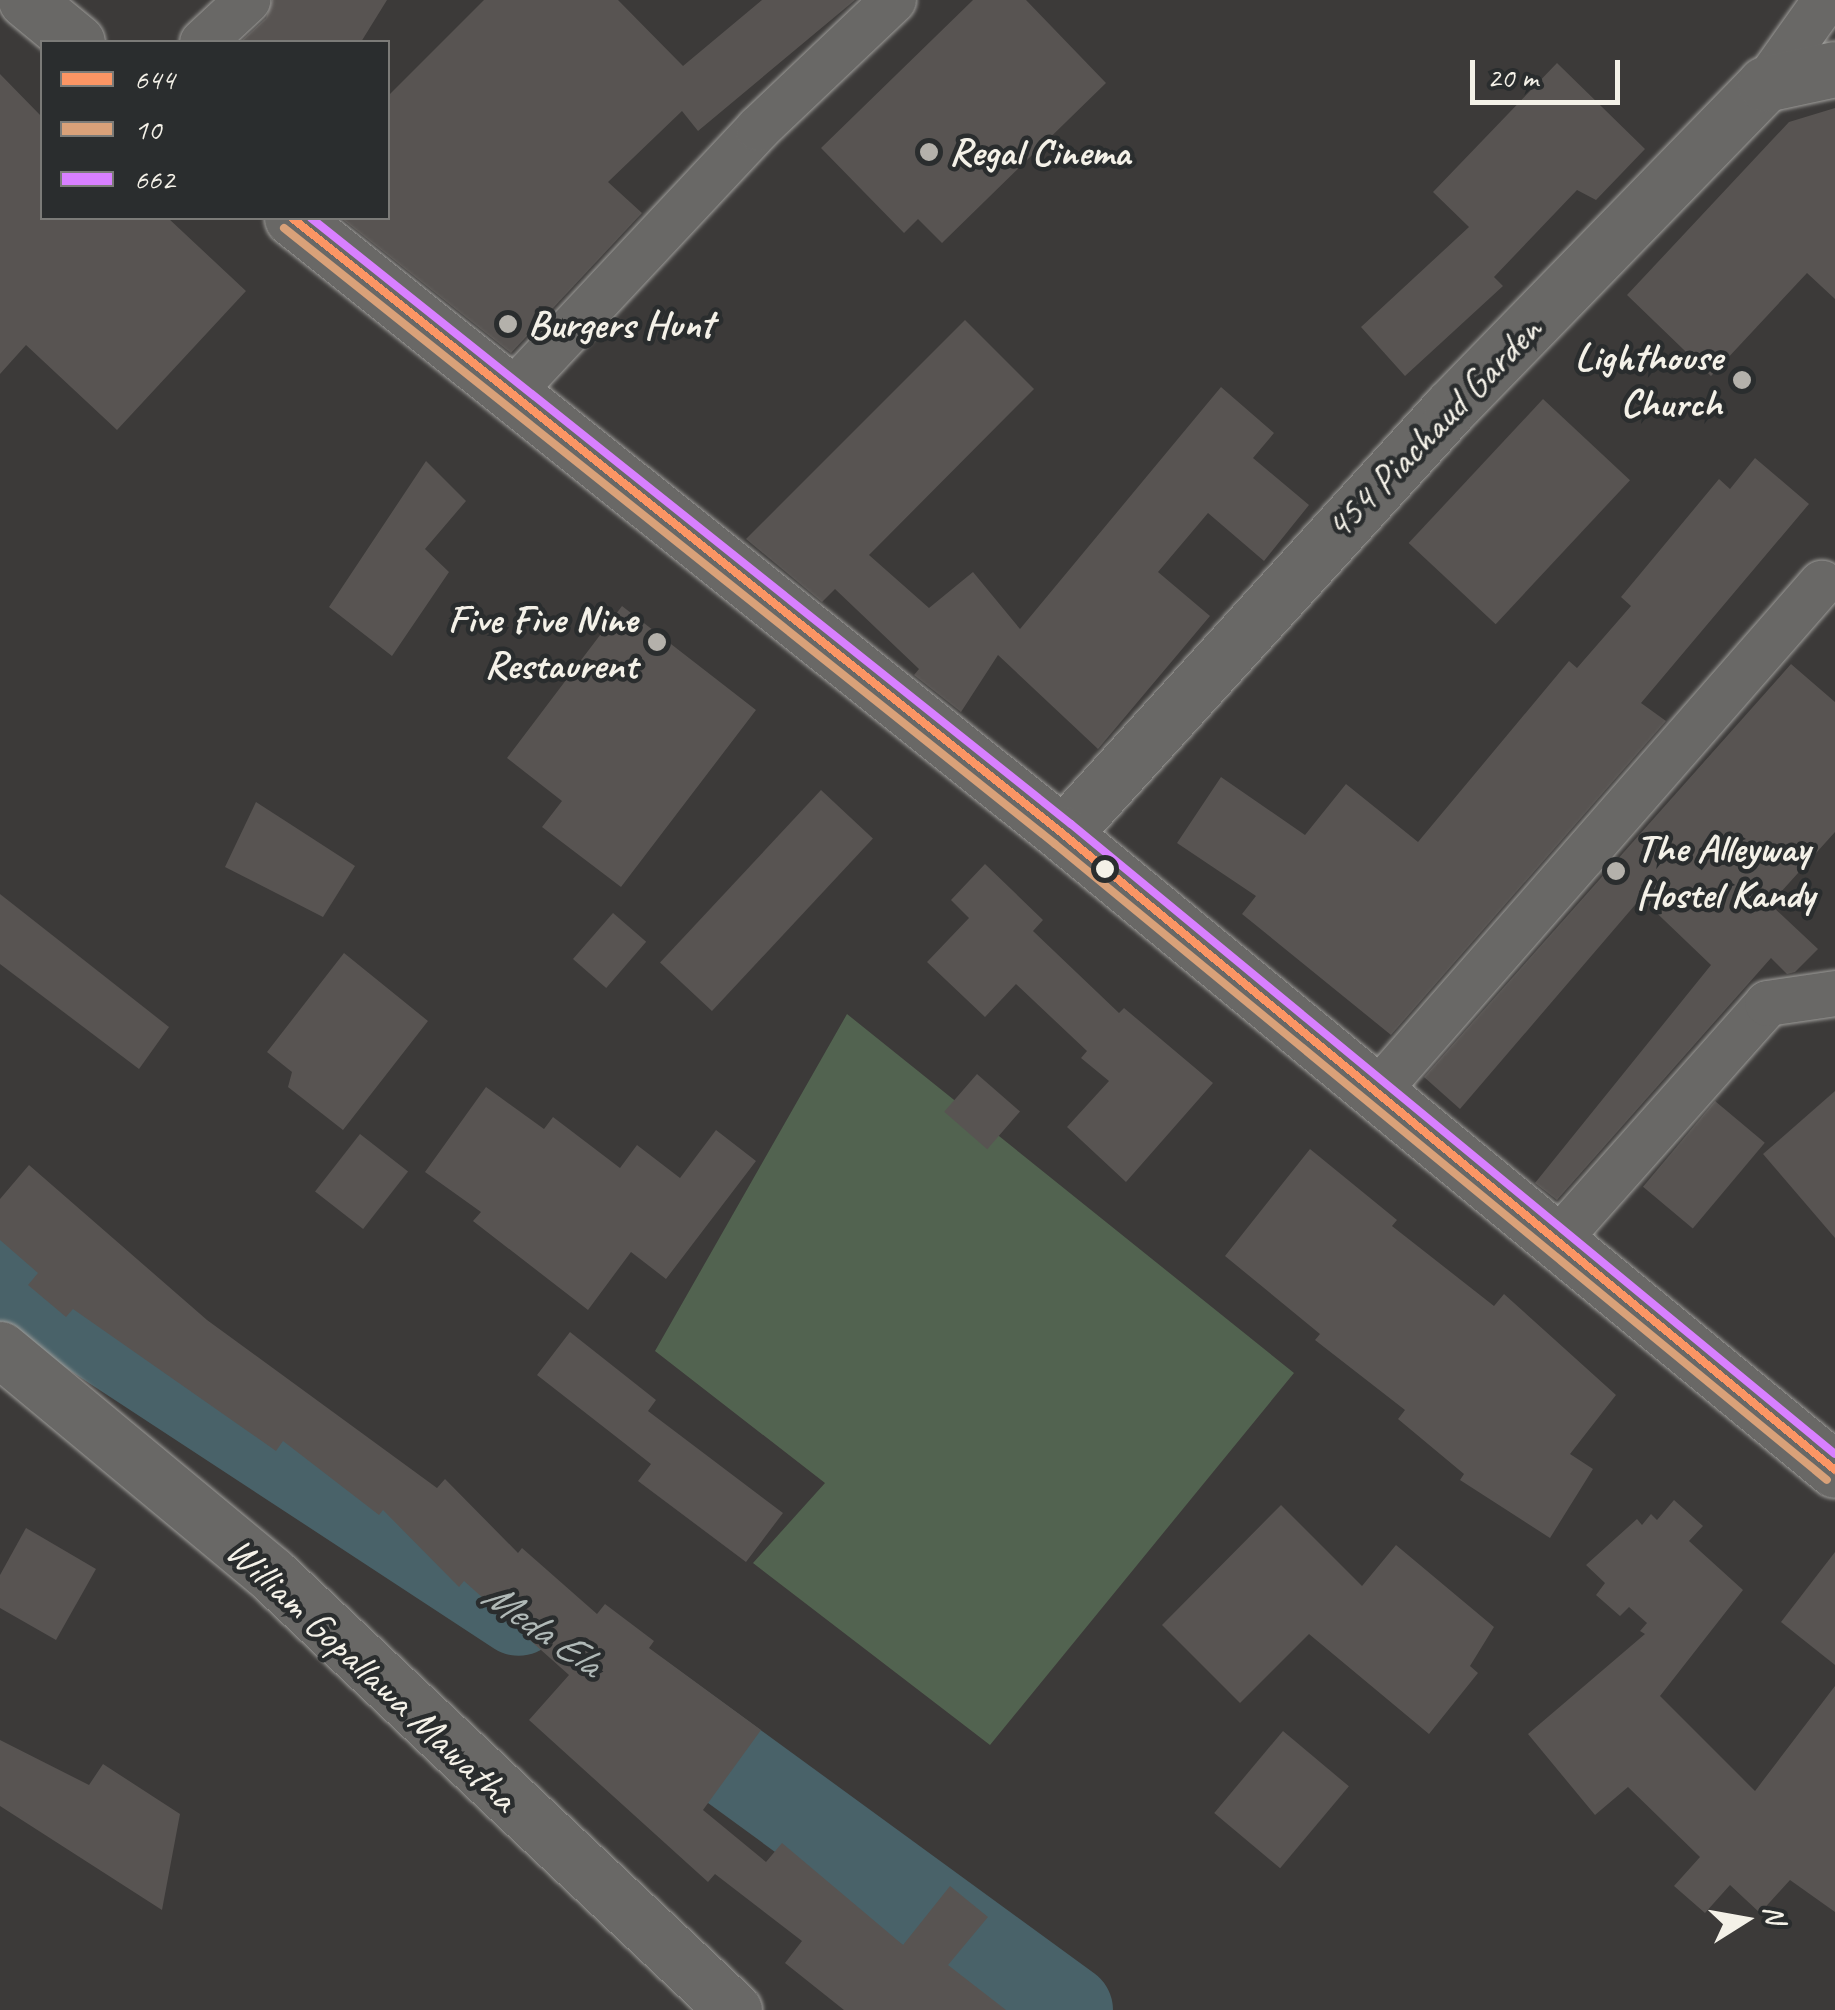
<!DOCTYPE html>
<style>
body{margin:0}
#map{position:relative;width:1835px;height:2010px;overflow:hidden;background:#3c3a39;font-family:Caveat,sans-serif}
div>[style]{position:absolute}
.green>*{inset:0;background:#526350}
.river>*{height:90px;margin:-45px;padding:0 45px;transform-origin:45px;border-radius:45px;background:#496269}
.building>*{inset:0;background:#585452;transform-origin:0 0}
.roads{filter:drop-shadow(0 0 2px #9f9e9b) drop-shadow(0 0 2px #9f9e9b)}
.street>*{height:45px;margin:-22.5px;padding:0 22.5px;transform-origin:22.5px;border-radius:22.5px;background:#696866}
.secondary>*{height:55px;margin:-27.5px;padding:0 27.5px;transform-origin:27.5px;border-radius:27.5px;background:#696866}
.primary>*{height:55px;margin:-27.5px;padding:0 27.5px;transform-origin:27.5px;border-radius:27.5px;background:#696866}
.highway>*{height:55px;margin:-27.5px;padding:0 27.5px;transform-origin:27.5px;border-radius:27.5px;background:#696866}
.bus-1>*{height:8px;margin:-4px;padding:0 4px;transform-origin:4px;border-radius:4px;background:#fb9564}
.bus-2>*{height:8px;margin:-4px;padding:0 4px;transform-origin:4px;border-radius:4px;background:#d9a179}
.bus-3>*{height:8px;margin:-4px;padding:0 4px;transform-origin:4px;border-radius:4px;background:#d880ff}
.dots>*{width:28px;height:28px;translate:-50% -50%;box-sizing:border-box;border:5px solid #2a2d2e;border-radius:50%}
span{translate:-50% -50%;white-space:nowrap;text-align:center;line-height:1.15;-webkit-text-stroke:9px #2a2d2e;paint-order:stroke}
.poi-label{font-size:40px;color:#f4f1e8;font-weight:700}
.left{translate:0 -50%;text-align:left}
.right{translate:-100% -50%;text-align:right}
.street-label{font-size:40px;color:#f4f1e8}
.water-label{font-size:42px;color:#b0b9b7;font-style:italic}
.legend{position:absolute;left:40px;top:40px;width:350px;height:180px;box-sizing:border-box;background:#2a2d2e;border:2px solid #7b7b78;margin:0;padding:12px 18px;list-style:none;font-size:30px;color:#f4f1e8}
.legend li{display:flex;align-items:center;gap:20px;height:50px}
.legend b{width:50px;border:2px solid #7b7b78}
.north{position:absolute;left:1695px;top:1870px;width:100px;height:100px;-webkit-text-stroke:8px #2a2d2e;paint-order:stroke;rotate:79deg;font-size:28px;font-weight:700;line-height:40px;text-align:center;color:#f4f1e8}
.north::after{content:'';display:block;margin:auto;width:35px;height:45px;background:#f4f1e8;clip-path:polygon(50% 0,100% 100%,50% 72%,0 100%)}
.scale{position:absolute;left:1470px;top:60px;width:150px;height:45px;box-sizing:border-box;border:5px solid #f4f1e8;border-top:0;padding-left:12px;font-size:30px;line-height:35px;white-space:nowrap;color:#f4f1e8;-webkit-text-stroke:8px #2a2d2e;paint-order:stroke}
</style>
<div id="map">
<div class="green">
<div style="clip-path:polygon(847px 1014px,1294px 1373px,990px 1745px,753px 1563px,825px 1483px,655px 1351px)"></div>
</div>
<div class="river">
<div style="left:0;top:1271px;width:620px;rotate:33.23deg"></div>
<div style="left:635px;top:1694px;width:536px;rotate:36.12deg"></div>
</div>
<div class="building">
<div style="clip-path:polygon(272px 0,387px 0,361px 42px,240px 42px,266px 18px)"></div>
<div style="clip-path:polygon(484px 0,618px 0,683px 66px,762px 0,855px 0,698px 131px,682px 111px,608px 182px,642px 213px,511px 353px,341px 218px,388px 218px,388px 96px)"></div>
<div style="clip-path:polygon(973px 0,1026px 0,1106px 83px,942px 243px,918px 219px,904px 233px,821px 148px)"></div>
<div style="clip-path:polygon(1557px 63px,1645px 149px,1596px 200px,1577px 190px,1494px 277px,1503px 286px,1405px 376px,1361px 327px,1469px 227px,1433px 192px)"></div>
<div style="clip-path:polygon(0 74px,42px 117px,42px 218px,168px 218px,246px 291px,117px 430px,26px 345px,0 374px)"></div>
<div style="clip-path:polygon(1835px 108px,1835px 299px,1807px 273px,1711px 376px,1627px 295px,1789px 122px)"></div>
<div style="clip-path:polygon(965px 320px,1034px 389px,869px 555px,929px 608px,973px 572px,1020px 629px,1221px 387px,1274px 433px,1253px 458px,1309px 505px,1264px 561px,1208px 513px,1158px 572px,1210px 616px,1098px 749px,998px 655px,961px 712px,914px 675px,919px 669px,835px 589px,822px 602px,746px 539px)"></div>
<div style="left:1543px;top:399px;width:119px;height:197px;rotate:43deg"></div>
<div style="clip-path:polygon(1755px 458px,1809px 504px,1641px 703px,1666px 721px,1391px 1035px,1242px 914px,1256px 896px,1177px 843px,1221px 777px,1305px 835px,1346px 784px,1418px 842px,1569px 661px,1577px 668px,1631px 606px,1621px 597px,1719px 479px,1730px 489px)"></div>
<div style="clip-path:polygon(426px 461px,466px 501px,425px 549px,449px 572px,392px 656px,329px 607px)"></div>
<div style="clip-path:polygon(622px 606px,756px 710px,621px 887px,542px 827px,562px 801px,507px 758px)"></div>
<div style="clip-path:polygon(1791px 664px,1835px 702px,1835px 832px,1770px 904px,1818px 949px,1795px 972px,1787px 974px,1771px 958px,1557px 1200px,1535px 1183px,1711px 965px,1641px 898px,1460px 1109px,1424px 1077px)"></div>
<div style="left:821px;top:790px;width:71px;height:236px;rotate:43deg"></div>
<div style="clip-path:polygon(256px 802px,355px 866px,323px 917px,225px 867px)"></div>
<div style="clip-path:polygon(985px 864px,1043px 920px,1033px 931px,1119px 1013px,1124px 1008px,1213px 1083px,1126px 1182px,1067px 1127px,1109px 1081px,1081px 1058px,1087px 1051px,1016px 984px,985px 1017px,927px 962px,969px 918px,951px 900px)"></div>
<div style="clip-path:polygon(0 894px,169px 1027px,139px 1069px,0 964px)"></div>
<div style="left:613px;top:913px;width:44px;height:61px;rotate:41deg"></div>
<div style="clip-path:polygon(344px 953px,428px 1021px,343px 1130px,288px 1087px,292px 1072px,267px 1052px)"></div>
<div style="left:977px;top:1074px;width:57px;height:50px;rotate:41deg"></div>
<div style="clip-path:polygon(486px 1087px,544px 1129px,553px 1117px,620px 1168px,637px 1145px,680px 1178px,716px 1130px,756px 1161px,666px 1279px,631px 1252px,588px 1310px,473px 1221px,481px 1212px,425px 1172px)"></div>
<div style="clip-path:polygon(1835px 1091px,1835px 1238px,1763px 1154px)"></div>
<div style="left:1715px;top:1101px;width:65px;height:112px;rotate:40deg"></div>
<div style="left:360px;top:1134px;width:61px;height:73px;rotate:38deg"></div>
<div style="clip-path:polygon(1310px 1149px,1397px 1220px,1392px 1226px,1494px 1306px,1504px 1294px,1616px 1395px,1570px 1454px,1593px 1469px,1550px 1538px,1460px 1480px,1464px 1474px,1398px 1419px,1405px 1410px,1315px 1340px,1320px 1334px,1225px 1256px)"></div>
<div style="clip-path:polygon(29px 1165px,207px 1320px,437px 1488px,445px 1479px,518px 1553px,522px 1548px,597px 1614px,605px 1604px,654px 1641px,649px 1648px,761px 1730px,703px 1810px,766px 1862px,782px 1843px,903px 1945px,950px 1886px,988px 1917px,948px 1965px,1006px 2010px,844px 2010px,785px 1963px,802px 1941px,715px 1874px,708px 1882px,529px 1720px,569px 1675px,464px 1581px,459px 1587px,383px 1510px,379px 1515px,283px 1441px,276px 1451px,73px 1309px,66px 1317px,28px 1285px,38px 1273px,0 1240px,0 1199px)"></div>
<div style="clip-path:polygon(570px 1332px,656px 1400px,648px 1411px,783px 1513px,746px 1562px,638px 1481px,651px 1464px,537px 1375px)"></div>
<div style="clip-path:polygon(1674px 1500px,1703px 1526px,1689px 1541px,1743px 1590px,1660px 1696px,1755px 1791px,1835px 1686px,1835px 1912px,1790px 1880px,1760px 1913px,1730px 1885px,1705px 1913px,1674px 1886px,1700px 1857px,1628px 1787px,1595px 1815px,1528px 1734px,1645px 1634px,1640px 1631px,1647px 1623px,1629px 1607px,1620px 1616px,1596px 1595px,1605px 1583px,1586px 1565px,1637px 1519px,1642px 1525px,1651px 1514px,1657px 1520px)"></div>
<div style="clip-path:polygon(1281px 1505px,1362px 1586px,1396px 1545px,1494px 1627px,1470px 1666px,1478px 1673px,1429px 1734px,1309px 1634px,1240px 1703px,1162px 1625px)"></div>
<div style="clip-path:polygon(26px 1528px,96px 1569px,56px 1640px,0 1608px,0 1575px)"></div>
<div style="clip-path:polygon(1835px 1552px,1835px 1665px,1781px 1622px)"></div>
<div style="left:1283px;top:1731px;width:86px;height:107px;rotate:40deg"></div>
<div style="clip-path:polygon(0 1740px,89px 1785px,103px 1764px,180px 1814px,162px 1910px,0 1806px)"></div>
</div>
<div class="roads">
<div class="street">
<div style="left:202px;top:42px;width:62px;rotate:-43deg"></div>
<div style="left:1765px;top:84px;width:103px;rotate:-54.5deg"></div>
<div style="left:511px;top:392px;width:362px;rotate:-46.9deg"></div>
<div style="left:758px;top:128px;width:186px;rotate:-43.5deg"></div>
<div style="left:1375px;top:1093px;width:678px;rotate:-48.83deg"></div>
<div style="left:1556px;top:1241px;width:318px;rotate:-48.4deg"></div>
<div style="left:1767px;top:1003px;width:69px;rotate:-8.4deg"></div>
</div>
<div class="secondary">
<div style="left:1063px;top:834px;width:577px;rotate:-47.74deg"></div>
<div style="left:1451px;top:407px;width:450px;rotate:-45.8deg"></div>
<div style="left:1765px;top:84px;width:72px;rotate:-12.1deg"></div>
</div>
<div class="primary">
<div style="left:0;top:1349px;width:352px;rotate:39.7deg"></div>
<div style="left:271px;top:1574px;width:636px;rotate:43.28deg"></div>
</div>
<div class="highway">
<div style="left:26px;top:0;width:66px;rotate:39.5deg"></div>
<div style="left:292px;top:218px;width:987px;rotate:38.62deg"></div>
<div style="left:1063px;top:834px;width:1000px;rotate:39.48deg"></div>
</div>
</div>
<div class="bus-1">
<div style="left:292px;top:218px;width:987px;rotate:38.62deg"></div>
<div style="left:1063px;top:834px;width:1000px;rotate:39.48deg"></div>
</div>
<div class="bus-2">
<div style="left:284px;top:228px;width:987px;rotate:38.62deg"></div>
<div style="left:1055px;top:844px;width:1000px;rotate:39.48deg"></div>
</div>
<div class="bus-3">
<div style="left:311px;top:218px;width:972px;rotate:38.57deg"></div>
<div style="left:1071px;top:824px;width:990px;rotate:39.51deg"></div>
</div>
<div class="dots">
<div style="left:929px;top:152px;background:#b4b1ab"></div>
<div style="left:508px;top:324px;background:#b4b1ab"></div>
<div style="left:1742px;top:380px;background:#b4b1ab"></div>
<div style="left:657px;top:642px;background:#b4b1ab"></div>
<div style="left:1105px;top:869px;background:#f4f1e8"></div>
<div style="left:1616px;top:871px;background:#b4b1ab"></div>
</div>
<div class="poi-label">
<span class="left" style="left:949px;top:152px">Regal Cinema</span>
<span class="left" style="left:528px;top:324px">Burgers Hunt</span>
<span class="right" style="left:1722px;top:380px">Lighthouse<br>Church</span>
<span class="right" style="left:637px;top:642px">Five Five Nine<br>Restaurent</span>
<span class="left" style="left:1636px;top:871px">The Alleyway<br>Hostel Kandy</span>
</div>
<div class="street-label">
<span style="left:1433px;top:428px;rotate:-46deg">454 Piachaud Garden</span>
<span style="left:372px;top:1674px;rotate:43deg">William Gopallawa Mawatha</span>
</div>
<div class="water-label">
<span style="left:542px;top:1629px;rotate:35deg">Meda Ela</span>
</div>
<ul class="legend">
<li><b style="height:12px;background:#fb9564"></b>644</li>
<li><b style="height:12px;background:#d9a179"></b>10</li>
<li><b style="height:12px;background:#d880ff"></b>662</li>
</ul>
<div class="north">N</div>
<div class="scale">20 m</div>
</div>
